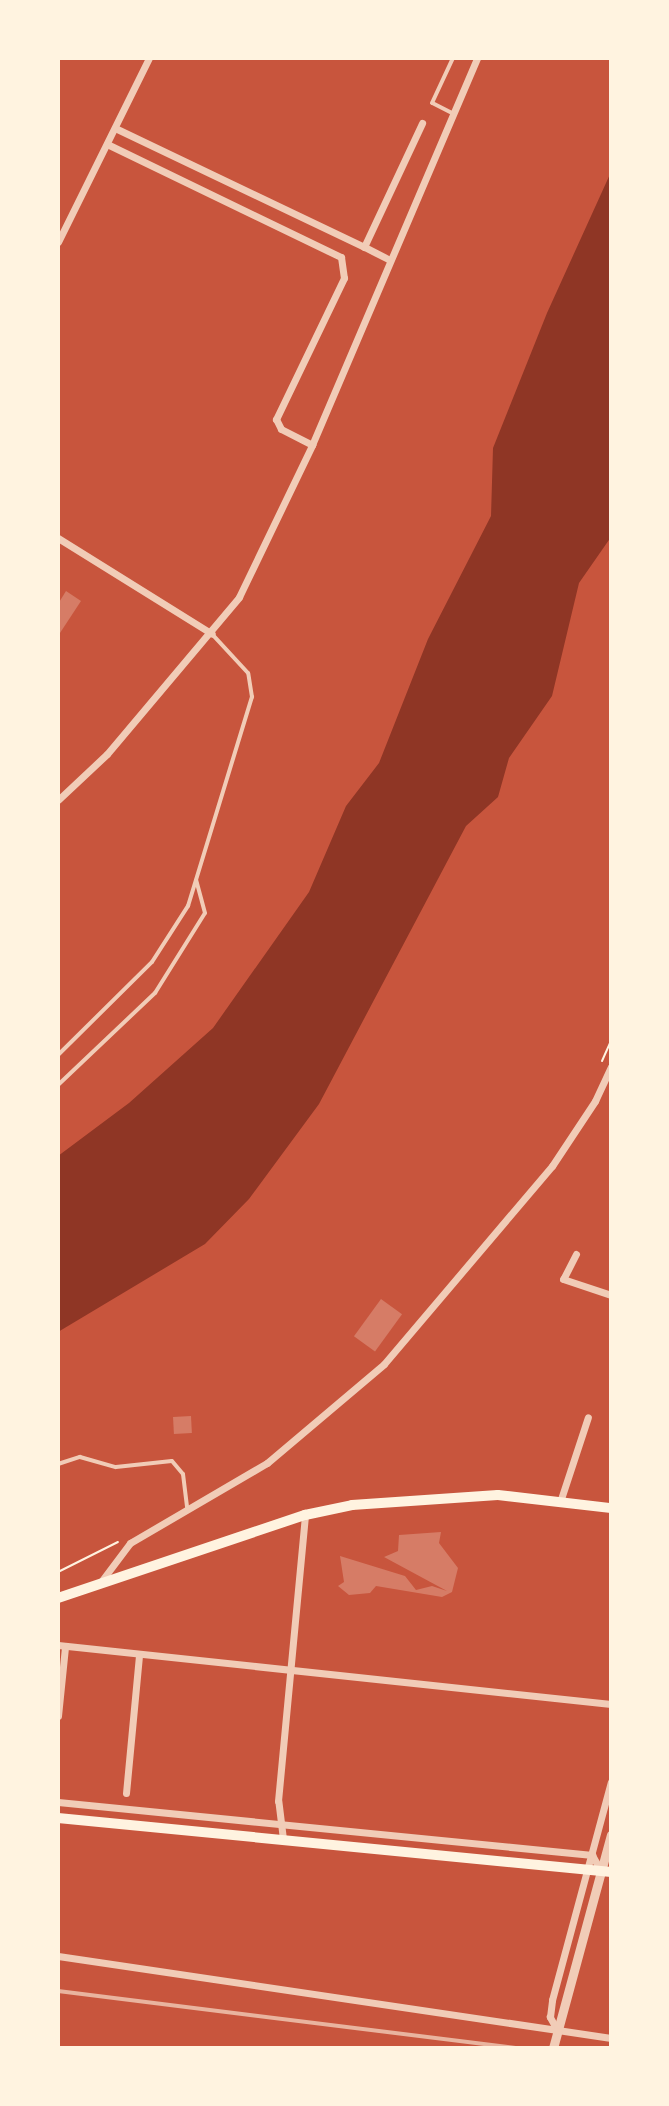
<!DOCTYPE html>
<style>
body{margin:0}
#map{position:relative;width:669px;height:2106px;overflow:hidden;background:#c8553d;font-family:"Noto Serif",serif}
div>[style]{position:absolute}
.water>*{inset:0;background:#8f3625}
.building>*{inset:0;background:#d67c66;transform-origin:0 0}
.path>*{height:2px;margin:-1px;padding:0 1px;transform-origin:1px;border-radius:1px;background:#fff3e0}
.service>*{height:4px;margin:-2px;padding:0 2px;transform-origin:2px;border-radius:2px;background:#f1ccb7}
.minor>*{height:7px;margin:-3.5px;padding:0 3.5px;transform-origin:3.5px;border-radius:3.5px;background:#f1ccb7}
.tertiary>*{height:9px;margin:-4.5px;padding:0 4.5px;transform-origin:4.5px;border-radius:4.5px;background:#f1ccb7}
.secondary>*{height:10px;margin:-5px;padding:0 5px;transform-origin:5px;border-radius:5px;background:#fff3e0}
.rail>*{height:4px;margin:-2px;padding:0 2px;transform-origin:2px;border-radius:2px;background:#e9b49f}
span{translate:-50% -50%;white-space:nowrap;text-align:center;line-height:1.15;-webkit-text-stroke:6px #fff3e0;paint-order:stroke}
.frame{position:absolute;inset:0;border:60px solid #fff3e0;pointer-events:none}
</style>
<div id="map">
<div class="water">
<div style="clip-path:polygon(611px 172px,611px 537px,579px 583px,552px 696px,509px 758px,498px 797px,466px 826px,319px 1104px,249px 1199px,205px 1244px,58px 1332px,58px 1156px,129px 1103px,213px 1028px,309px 892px,346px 806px,379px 763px,428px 639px,491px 516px,493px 448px,547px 313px)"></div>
</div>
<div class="building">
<div style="clip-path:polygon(66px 591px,81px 601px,58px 636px,58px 604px)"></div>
<div style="left:381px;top:1299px;width:26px;height:46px;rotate:36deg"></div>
<div style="left:191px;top:1416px;width:17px;height:18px;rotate:87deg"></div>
<div style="clip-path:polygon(441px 1532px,439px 1543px,458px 1568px,452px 1592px,442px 1597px,376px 1586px,370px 1593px,349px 1595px,338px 1586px,344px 1582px,340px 1556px,405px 1576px,416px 1590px,432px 1586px,447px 1591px,384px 1557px,398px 1551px,399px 1535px)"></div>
</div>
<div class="path">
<div style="left:602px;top:1061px;width:22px;rotate:-66deg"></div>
<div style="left:58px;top:1572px;width:67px;rotate:-26.6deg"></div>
</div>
<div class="service">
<div style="left:452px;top:113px;width:22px;rotate:-153deg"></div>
<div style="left:432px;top:103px;width:50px;rotate:-65deg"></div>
<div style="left:58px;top:1055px;width:132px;rotate:-44.7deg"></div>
<div style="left:152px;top:962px;width:67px;rotate:-57.3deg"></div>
<div style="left:188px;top:906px;width:219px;rotate:-73deg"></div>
<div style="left:252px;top:697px;width:24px;rotate:-99deg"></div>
<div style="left:248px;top:673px;width:53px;rotate:-132.7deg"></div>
<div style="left:58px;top:1085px;width:134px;rotate:-43.5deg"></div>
<div style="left:155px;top:993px;width:94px;rotate:-58deg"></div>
<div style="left:205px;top:913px;width:34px;rotate:-105deg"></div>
<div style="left:58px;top:1464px;width:23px;rotate:-18deg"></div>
<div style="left:80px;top:1457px;width:37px;rotate:16deg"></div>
<div style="left:116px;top:1467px;width:56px;rotate:-6.1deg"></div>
<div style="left:172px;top:1461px;width:17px;rotate:50deg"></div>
<div style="left:183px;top:1474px;width:35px;rotate:83deg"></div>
</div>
<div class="minor">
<div style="left:115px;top:128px;width:276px;rotate:25.5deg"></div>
<div style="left:107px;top:144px;width:260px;rotate:25.8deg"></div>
<div style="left:341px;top:257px;width:21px;rotate:82deg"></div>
<div style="left:344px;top:278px;width:157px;rotate:115.7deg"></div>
<div style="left:276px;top:419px;width:11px;rotate:63deg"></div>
<div style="left:281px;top:429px;width:35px;rotate:27deg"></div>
<div style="left:58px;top:242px;width:205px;rotate:-63.7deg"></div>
<div style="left:388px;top:259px;width:27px;rotate:-153deg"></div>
<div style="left:364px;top:247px;width:137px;rotate:-64.9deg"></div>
<div style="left:58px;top:538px;width:181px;rotate:31.9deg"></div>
<div style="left:58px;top:800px;width:67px;rotate:-43.2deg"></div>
<div style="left:107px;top:754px;width:205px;rotate:-49.9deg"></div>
<div style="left:239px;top:597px;width:169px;rotate:-64.3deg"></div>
<div style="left:312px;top:445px;width:421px;rotate:-66.9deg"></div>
<div style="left:576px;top:1254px;width:28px;rotate:117deg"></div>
<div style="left:563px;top:1279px;width:51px;rotate:18.4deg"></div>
<div style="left:561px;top:1499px;width:86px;rotate:-71.8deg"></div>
<div style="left:100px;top:1583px;width:50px;rotate:-53.1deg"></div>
<div style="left:130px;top:1543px;width:159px;rotate:-30.3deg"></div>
<div style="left:267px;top:1463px;width:153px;rotate:-40.2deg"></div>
<div style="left:384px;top:1364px;width:260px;rotate:-49.7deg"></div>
<div style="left:552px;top:1166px;width:78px;rotate:-56.5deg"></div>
<div style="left:595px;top:1101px;width:38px;rotate:-65deg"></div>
<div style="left:58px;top:1645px;width:556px;rotate:6.09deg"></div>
<div style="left:58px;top:1716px;width:69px;rotate:-84.2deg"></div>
<div style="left:126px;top:1793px;width:139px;rotate:-84.6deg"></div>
<div style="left:58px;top:1802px;width:537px;rotate:5.67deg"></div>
<div style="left:592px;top:1855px;width:18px;rotate:61deg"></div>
<div style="left:283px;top:1839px;width:38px;rotate:-97deg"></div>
<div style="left:278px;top:1801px;width:287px;rotate:-84.6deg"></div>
<div style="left:58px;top:1956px;width:559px;rotate:8.43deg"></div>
<div style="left:556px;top:2028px;width:13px;rotate:-119deg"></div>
<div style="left:550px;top:2017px;width:17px;rotate:-83deg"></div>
<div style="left:552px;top:2000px;width:226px;rotate:-74.9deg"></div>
</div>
<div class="tertiary">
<div style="left:553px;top:2048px;width:221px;rotate:-74.8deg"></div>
</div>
<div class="secondary">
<div style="left:58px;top:1598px;width:261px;rotate:-18.6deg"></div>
<div style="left:305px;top:1515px;width:48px;rotate:-12deg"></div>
<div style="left:352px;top:1505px;width:146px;rotate:-3.9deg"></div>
<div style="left:498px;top:1495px;width:114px;rotate:6.6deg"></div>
<div style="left:58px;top:1818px;width:556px;rotate:5.58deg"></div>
</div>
<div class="rail">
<div style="left:58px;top:1991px;width:463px;rotate:7.1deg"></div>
</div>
<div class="frame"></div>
</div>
